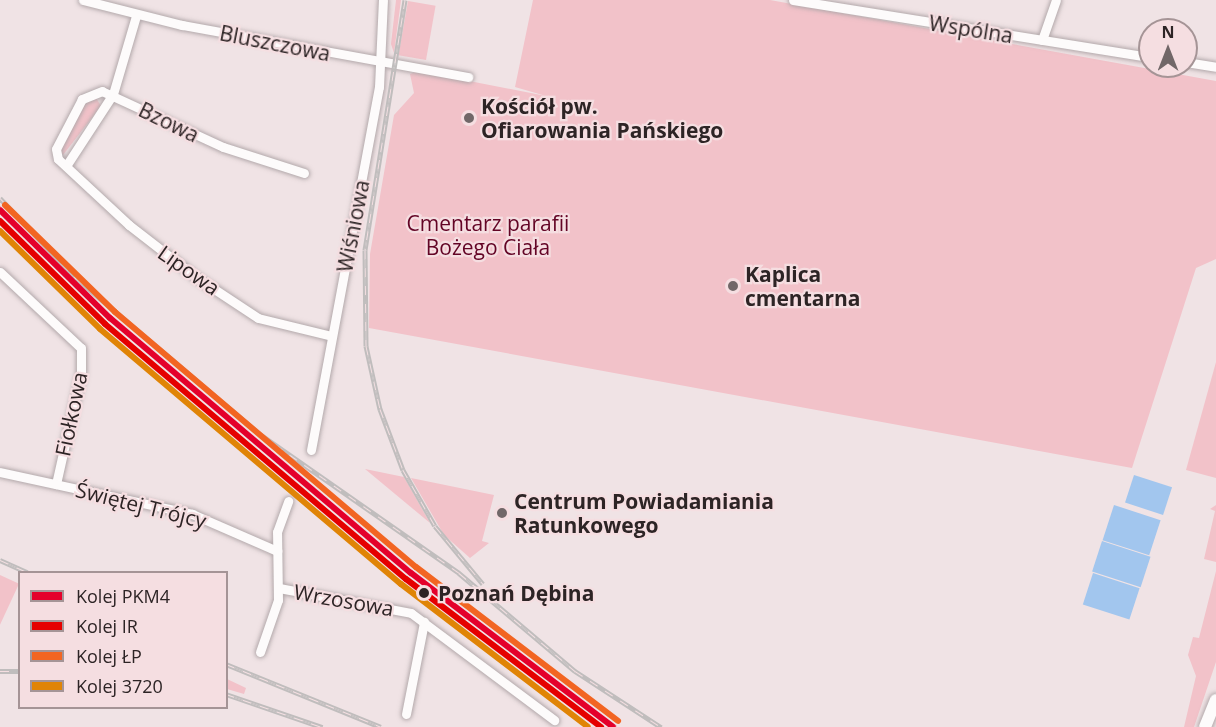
<!DOCTYPE html>
<meta charset="utf-8">
<style>
body{margin:0}
#map{position:relative;width:1216px;height:727px;overflow:hidden;background:#f0e3e5;font-family:"Open Sans",sans-serif}
div>[style]{position:absolute}
.green>*{inset:0;background:#f2c2c9;transform-origin:0 0}
.water>*{inset:0;background:#a2c6ee;transform-origin:0 0}
.roads{filter:drop-shadow(0 0 2px #b3a9ab) drop-shadow(0 0 2px #b3a9ab)}
.minor>*{height:9px;margin:-4.5px;padding:0 4.5px;transform-origin:4.5px;border-radius:4.5px;background:#fdfbfb}
.secondary>*{height:12px;margin:-6px;padding:0 6px;transform-origin:6px;border-radius:6px;background:#fdfbfb}
.rail>*{height:5px;margin-top:-2.5px;transform-origin:0;background:repeating-linear-gradient(90deg,#f5dee1 0 9px,#c0bdbd 0 18px);box-sizing:border-box;border-block:2px solid #c0bdbd}
.rail-1>*{height:6px;margin:-3px;padding:0 3px;transform-origin:3px;border-radius:3px;background:#e4002b}
.rail-2>*{height:6px;margin:-3px;padding:0 3px;transform-origin:3px;border-radius:3px;background:#e50000}
.rail-3>*{height:6px;margin:-3px;padding:0 3px;transform-origin:3px;border-radius:3px;background:#f26522}
.rail-4>*{height:6px;margin:-3px;padding:0 3px;transform-origin:3px;border-radius:3px;background:#e08406}
.dots>*{width:16px;height:16px;translate:-50% -50%;box-sizing:border-box;border:3px solid #f5dee1;border-radius:50%}
span{translate:-50% -50%;white-space:nowrap;text-align:center;line-height:1.15;-webkit-text-stroke:4.5px #f5dee1;paint-order:stroke}
.street-label{font-size:21px;color:#2d2425}
.poi-label{font-size:21px;color:#2d2425;font-weight:700}
.left{translate:0 -50%;text-align:left}
.park-label{font-size:21px;color:#630425}
.stop-label{font-size:21px;color:#2d2425;font-weight:700}
.legend{position:absolute;left:18px;top:571px;width:210px;height:138px;box-sizing:border-box;background:#f5dee1;border:2px solid #a59496;margin:0;padding:8px 10px;list-style:none;font-size:18px;color:#2d2425}
.legend li{display:flex;align-items:center;gap:12px;height:30px}
.legend b{width:30px;border:2px solid #a59496}
.north{position:absolute;left:1138px;top:18px;width:60px;height:60px;box-sizing:border-box;background:#f5dee1;border:2px solid #a59496;border-radius:50%;rotate:0deg;font-size:16px;font-weight:700;line-height:24px;text-align:center;color:#2d2425}
.north::after{content:'';display:block;margin:auto;width:21px;height:27px;background:#716768;clip-path:polygon(50% 0,100% 100%,50% 72%,0 100%)}
</style>
<div id="map">
<div class="green">
<div style="clip-path:polygon(396px 0,401px 0,394px 53px,391px 44px)"></div>
<div style="clip-path:polygon(533px 0,770px 0,1216px 81px,1216px 259px,1196px 268px,1132px 468px,369px 328px,370px 254px,394px 115px,414px 93px,410px 74px,418px 71px,546px 96px,515px 87px)"></div>
<div style="left:408px;top:1px;width:28px;height:55px;rotate:10deg"></div>
<div style="clip-path:polygon(95px 96px,101px 106px,63px 155px,60px 151px,85px 100px)"></div>
<div style="clip-path:polygon(1216px 362px,1216px 478px,1186px 470px)"></div>
<div style="clip-path:polygon(365px 469px,404px 477px,430px 523px)"></div>
<div style="clip-path:polygon(411px 478px,494px 495px,482px 541px,489px 543px,470px 558px,444px 535px)"></div>
<div style="clip-path:polygon(1216px 505px,1216px 562px,1204px 559px,1215px 511px,1210px 509px)"></div>
<div style="clip-path:polygon(1216px 571px,1216px 662px,1194px 727px,1184px 727px,1196px 676px,1188px 655px,1193px 637px,1199px 638px)"></div>
<div style="left:0;top:575px;width:21px;height:82px;rotate:25deg"></div>
<div style="clip-path:polygon(227px 679px,246px 688px,244px 694px,227px 689px)"></div>
</div>
<div class="water">
<div style="left:1134px;top:475px;width:40px;height:29px;rotate:18deg"></div>
<div style="left:1114px;top:505px;width:49px;height:37px;rotate:18deg"></div>
<div style="left:1102px;top:541px;width:51px;height:32px;rotate:18deg"></div>
<div style="left:1093px;top:573px;width:49px;height:33px;rotate:18deg"></div>
</div>
<div class="roads">
<div class="minor">
<div style="left:83px;top:0;width:102px;rotate:14.2deg"></div>
<div style="left:182px;top:25px;width:291px;rotate:10.3deg"></div>
<div style="left:793px;top:0;width:362px;rotate:9.1deg"></div>
<div style="left:1042px;top:40px;width:42px;rotate:-70.7deg"></div>
<div style="left:1186px;top:62px;width:30px;rotate:9deg"></div>
<div style="left:66px;top:166px;width:86px;rotate:-56.9deg"></div>
<div style="left:113px;top:94px;width:81px;rotate:-73.6deg"></div>
<div style="left:304px;top:173px;width:85px;rotate:-162.2deg"></div>
<div style="left:223px;top:147px;width:133px;rotate:-155.2deg"></div>
<div style="left:102px;top:91px;width:22px;rotate:158deg"></div>
<div style="left:82px;top:99px;width:56px;rotate:117.5deg"></div>
<div style="left:56px;top:149px;width:10px;rotate:79deg"></div>
<div style="left:58px;top:159px;width:97px;rotate:42.9deg"></div>
<div style="left:129px;top:225px;width:85px;rotate:37.8deg"></div>
<div style="left:196px;top:277px;width:74px;rotate:33.5deg"></div>
<div style="left:258px;top:318px;width:76px;rotate:13.7deg"></div>
<div style="left:0;top:272px;width:111px;rotate:43.2deg"></div>
<div style="left:81px;top:348px;width:25px;rotate:90deg"></div>
<div style="left:81px;top:373px;width:114px;rotate:102.7deg"></div>
<div style="left:311px;top:450px;width:369px;rotate:-79.4deg"></div>
<div style="left:379px;top:87px;width:87px;rotate:-87.4deg"></div>
<div style="left:0;top:472px;width:197px;rotate:12.3deg"></div>
<div style="left:192px;top:514px;width:93px;rotate:23.5deg"></div>
<div style="left:279px;top:588px;width:134px;rotate:10.7deg"></div>
<div style="left:411px;top:613px;width:179px;rotate:36.8deg"></div>
<div style="left:260px;top:652px;width:55px;rotate:-70.9deg"></div>
<div style="left:278px;top:600px;width:68px;rotate:-90.8deg"></div>
<div style="left:277px;top:532px;width:33px;rotate:-70deg"></div>
<div style="left:406px;top:714px;width:94px;rotate:-78.9deg"></div>
</div>
<div class="secondary">
<div style="left:1205px;top:727px;width:29px;rotate:-68deg"></div>
</div>
</div>
<div class="rail">
<div style="left:405px;top:0;width:253px;rotate:99.1deg"></div>
<div style="left:365px;top:250px;width:96px;rotate:89.4deg"></div>
<div style="left:366px;top:346px;width:65px;rotate:77.5deg"></div>
<div style="left:380px;top:409px;width:65px;rotate:69.3deg"></div>
<div style="left:403px;top:470px;width:64px;rotate:60.3deg"></div>
<div style="left:435px;top:526px;width:75px;rotate:50.4deg"></div>
<div style="left:0;top:198px;width:110px;rotate:46.5deg"></div>
<div style="left:76px;top:278px;width:241px;rotate:40.3deg"></div>
<div style="left:260px;top:434px;width:243px;rotate:34.9deg"></div>
<div style="left:459px;top:573px;width:152px;rotate:40.2deg"></div>
<div style="left:575px;top:671px;width:103px;rotate:33.1deg"></div>
<div style="left:0;top:560px;width:30px;rotate:24deg"></div>
<div style="left:226px;top:664px;width:167px;rotate:22.1deg"></div>
<div style="left:0;top:671px;width:20px"></div>
<div style="left:226px;top:694px;width:102px;rotate:19deg"></div>
</div>
<div class="rail-1">
<div style="left:0;top:210px;width:154px;rotate:44.5deg"></div>
<div style="left:110px;top:318px;width:394px;rotate:40.3deg"></div>
<div style="left:411px;top:573px;width:254px;rotate:37.3deg"></div>
</div>
<div class="rail-2">
<div style="left:0;top:221px;width:147px;rotate:44.4deg"></div>
<div style="left:105px;top:324px;width:394px;rotate:40.3deg"></div>
<div style="left:406px;top:579px;width:245px;rotate:37.2deg"></div>
</div>
<div class="rail-3">
<div style="left:5px;top:205px;width:153px;rotate:44.2deg"></div>
<div style="left:115px;top:312px;width:394px;rotate:40.3deg"></div>
<div style="left:416px;top:567px;width:254px;rotate:37.3deg"></div>
</div>
<div class="rail-4">
<div style="left:0;top:231px;width:140px;rotate:44.4deg"></div>
<div style="left:100px;top:329px;width:394px;rotate:40.3deg"></div>
<div style="left:401px;top:584px;width:235px;rotate:37.4deg"></div>
</div>
<div class="dots">
<div style="left:469px;top:118px;background:#716768"></div>
<div style="left:733px;top:286px;background:#716768"></div>
<div style="left:502px;top:513px;background:#716768"></div>
<div style="left:424px;top:593px;background:#2d2425"></div>
</div>
<div class="street-label">
<span style="left:971px;top:29px;rotate:9deg">Wspólna</span>
<span style="left:275px;top:43px;rotate:11deg">Bluszczowa</span>
<span style="left:169px;top:122px;rotate:26deg">Bzowa</span>
<span style="left:353px;top:226px;rotate:-79deg">Wiśniowa</span>
<span style="left:189px;top:270px;rotate:35deg">Lipowa</span>
<span style="left:71px;top:414px;rotate:-78deg">Fiołkowa</span>
<span style="left:141px;top:505px;rotate:14deg">Świętej Trójcy</span>
<span style="left:344px;top:600px;rotate:10deg">Wrzosowa</span>
</div>
<div class="poi-label">
<span class="left" style="left:481px;top:118px">Kościół pw.<br>Ofiarowania Pańskiego</span>
<span class="left" style="left:745px;top:286px">Kaplica<br>cmentarna</span>
<span class="left" style="left:514px;top:513px">Centrum Powiadamiania<br>Ratunkowego</span>
</div>
<div class="park-label">
<span style="left:488px;top:235px">Cmentarz parafii<br>Bożego Ciała</span>
</div>
<div class="stop-label">
<span class="left" style="left:438px;top:593px">Poznań Dębina</span>
</div>
<ul class="legend">
<li><b style="height:8px;background:#e4002b"></b>Kolej PKM4</li>
<li><b style="height:8px;background:#e50000"></b>Kolej IR</li>
<li><b style="height:8px;background:#f26522"></b>Kolej ŁP</li>
<li><b style="height:8px;background:#e08406"></b>Kolej 3720</li>
</ul>
<div class="north">N</div>
</div>
